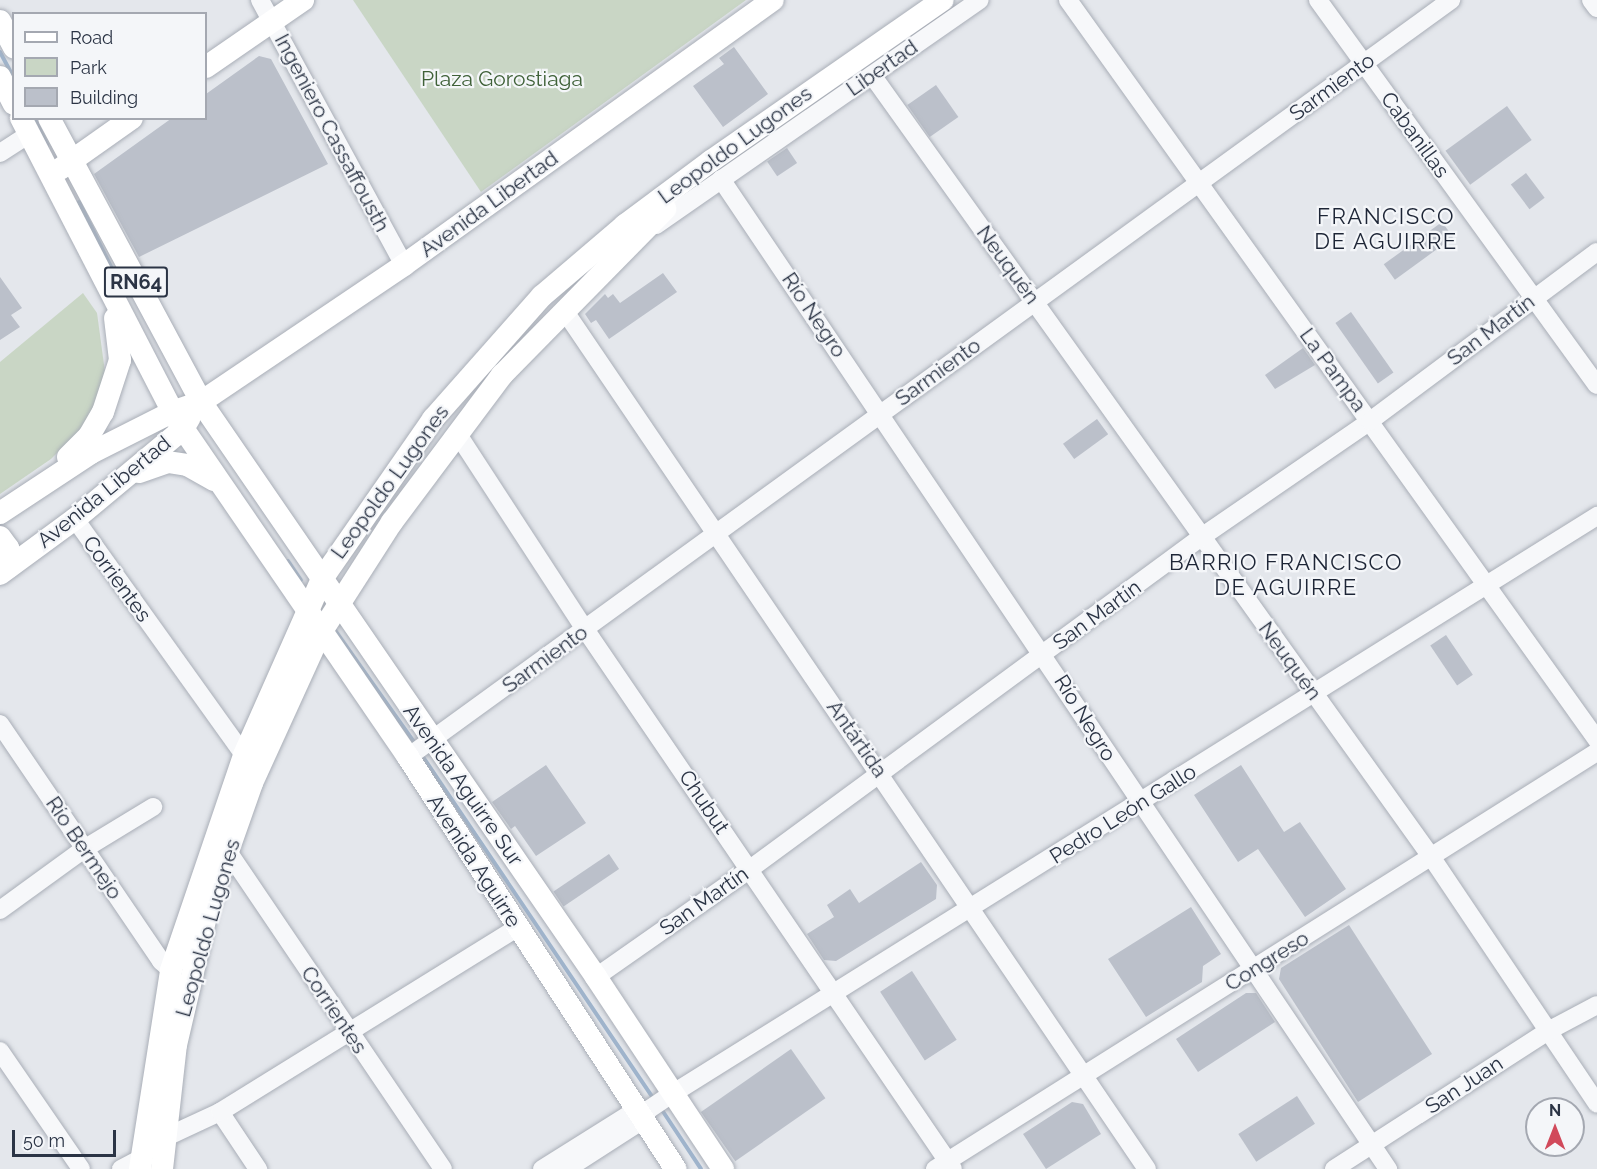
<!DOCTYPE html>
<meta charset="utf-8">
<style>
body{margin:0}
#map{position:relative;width:1597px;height:1169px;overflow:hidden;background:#e4e7ec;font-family:Raleway,sans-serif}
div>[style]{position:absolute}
.green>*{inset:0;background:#c9d6c5}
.stream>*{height:4px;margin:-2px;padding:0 2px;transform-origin:2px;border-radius:2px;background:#9fb4cc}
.building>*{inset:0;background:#bbc0ca;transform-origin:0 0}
.roads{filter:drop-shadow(0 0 2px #a9aeb7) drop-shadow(0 0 2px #a9aeb7)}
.minor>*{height:18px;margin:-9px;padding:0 9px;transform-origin:9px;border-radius:9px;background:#f7f8fa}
.major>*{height:22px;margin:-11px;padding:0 11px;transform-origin:11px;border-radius:11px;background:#fff}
span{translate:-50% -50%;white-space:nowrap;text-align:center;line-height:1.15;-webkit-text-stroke:4.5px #f4f6f9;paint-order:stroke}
.shield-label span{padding:2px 4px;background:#f4f6f9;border:2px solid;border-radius:4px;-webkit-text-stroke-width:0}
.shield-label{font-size:20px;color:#2b3445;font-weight:700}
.street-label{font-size:21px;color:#2b3445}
.park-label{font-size:21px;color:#3f6138}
.neighbourhood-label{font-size:22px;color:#1d2536;letter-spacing:1.5px}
.legend{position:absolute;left:12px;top:12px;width:195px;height:108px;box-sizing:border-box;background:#f4f6f9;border:2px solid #a4a8b1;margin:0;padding:8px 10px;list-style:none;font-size:18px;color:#2b3445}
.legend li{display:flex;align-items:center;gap:12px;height:30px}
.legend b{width:30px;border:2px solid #a4a8b1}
.north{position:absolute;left:1525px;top:1097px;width:60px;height:60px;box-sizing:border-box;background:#f4f6f9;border:2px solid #a4a8b1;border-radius:50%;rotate:0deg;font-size:16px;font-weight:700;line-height:24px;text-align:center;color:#2b3445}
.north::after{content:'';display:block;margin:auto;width:21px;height:27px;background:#d1495b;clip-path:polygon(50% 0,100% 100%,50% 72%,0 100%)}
.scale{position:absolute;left:12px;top:1130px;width:104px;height:27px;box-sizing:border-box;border:3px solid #2b3445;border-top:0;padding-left:8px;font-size:18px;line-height:21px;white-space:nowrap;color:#2b3445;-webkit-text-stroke:4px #f4f6f9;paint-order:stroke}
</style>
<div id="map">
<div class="green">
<div style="clip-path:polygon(353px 0,746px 0,481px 192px)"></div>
<div style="clip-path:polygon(83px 293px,97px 313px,105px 372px,90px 420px,51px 459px,0 494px,0 362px)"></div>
</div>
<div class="stream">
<div style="left:0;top:52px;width:30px;rotate:62deg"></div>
<div style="left:34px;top:118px;width:30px;rotate:64deg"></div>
<div style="left:79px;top:202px;width:104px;rotate:63.7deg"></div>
<div style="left:288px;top:561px;width:23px;rotate:56deg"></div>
<div style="left:334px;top:629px;width:142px;rotate:54.7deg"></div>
<div style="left:421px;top:754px;width:416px;rotate:56deg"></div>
<div style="left:660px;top:1107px;width:74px;rotate:56.5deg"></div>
</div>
<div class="building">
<div style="clip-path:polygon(734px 47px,768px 94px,723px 127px,693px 86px,724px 64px,719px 58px)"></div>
<div style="clip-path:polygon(259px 56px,271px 59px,328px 164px,139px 257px,94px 174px,172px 118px,206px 118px,206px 94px)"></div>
<div style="left:936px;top:85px;width:39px;height:35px;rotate:55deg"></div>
<div style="left:1507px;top:106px;width:42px;height:76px;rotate:54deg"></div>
<div style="left:787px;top:148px;width:18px;height:24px;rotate:56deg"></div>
<div style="left:1526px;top:173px;width:31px;height:19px;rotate:53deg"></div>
<div style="left:1442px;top:222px;width:19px;height:72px;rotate:54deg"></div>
<div style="clip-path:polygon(663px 273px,677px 292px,609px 339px,596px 320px,591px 323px,585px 314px,605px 294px,608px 298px,613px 294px,620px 303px)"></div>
<div style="clip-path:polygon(0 277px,22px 308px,11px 315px,20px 327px,0 340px)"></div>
<div style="left:1351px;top:312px;width:74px;height:19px;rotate:55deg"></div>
<div style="clip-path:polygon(1303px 348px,1315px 365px,1275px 389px,1265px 375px)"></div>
<div style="left:1097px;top:419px;width:19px;height:42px;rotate:54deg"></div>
<div style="left:1446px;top:635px;width:48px;height:19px;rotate:56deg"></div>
<div style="clip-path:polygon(546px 765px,586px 823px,536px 856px,515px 826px,511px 829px,492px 802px)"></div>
<div style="clip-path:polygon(1241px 765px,1284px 832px,1300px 822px,1346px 889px,1305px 917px,1258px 849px,1238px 862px,1194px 795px)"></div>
<div style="left:609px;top:854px;width:18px;height:67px;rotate:56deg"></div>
<div style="clip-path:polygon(921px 862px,937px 885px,936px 899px,836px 961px,824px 960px,807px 934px,834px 917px,827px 905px,850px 889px,859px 903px)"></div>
<div style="clip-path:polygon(1191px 907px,1221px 954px,1203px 966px,1202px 982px,1146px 1017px,1108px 959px)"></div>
<div style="clip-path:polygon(1349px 925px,1432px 1054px,1358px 1102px,1279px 979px,1281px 968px)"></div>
<div style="left:912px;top:971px;width:82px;height:38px;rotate:57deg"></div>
<div style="clip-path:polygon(1246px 993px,1256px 993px,1275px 1022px,1198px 1072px,1176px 1039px)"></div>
<div style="left:791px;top:1049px;width:60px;height:110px;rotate:55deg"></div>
<div style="left:1297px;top:1096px;width:33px;height:70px;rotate:57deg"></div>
<div style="clip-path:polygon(1072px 1102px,1083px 1104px,1101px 1134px,1046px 1169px,1023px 1134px)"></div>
</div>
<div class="roads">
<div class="minor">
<div style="left:260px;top:0;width:302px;rotate:61.5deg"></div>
<div style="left:1068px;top:0;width:910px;rotate:54.44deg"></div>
<div style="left:1318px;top:0;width:475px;rotate:54.1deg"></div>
<div style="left:1591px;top:0;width:10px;rotate:53deg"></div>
<div style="left:872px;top:75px;width:963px;rotate:54.43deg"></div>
<div style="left:1432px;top:858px;width:296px;rotate:56.1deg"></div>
<div style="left:0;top:153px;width:35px;rotate:-33deg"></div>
<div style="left:721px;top:179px;width:1194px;rotate:56.03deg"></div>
<div style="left:656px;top:225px;width:394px;rotate:-34.8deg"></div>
<div style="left:564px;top:310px;width:1038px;rotate:55.84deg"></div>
<div style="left:457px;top:433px;width:234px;rotate:56.9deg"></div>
<div style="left:585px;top:629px;width:653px;rotate:55.73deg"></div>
<div style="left:75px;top:519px;width:290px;rotate:54.4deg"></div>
<div style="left:0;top:724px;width:287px;rotate:55.8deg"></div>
<div style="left:161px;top:961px;width:13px;rotate:42deg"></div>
<div style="left:408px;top:757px;width:1289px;rotate:-35.97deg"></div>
<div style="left:227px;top:850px;width:385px;rotate:55.9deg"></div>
<div style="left:0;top:910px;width:104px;rotate:-36deg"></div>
<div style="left:84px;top:849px;width:81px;rotate:-31.3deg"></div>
<div style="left:596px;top:977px;width:188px;rotate:-35deg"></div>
<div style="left:750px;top:869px;width:559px;rotate:-36.34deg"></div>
<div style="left:1200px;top:538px;width:206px;rotate:-34.5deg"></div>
<div style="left:1370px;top:421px;width:283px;rotate:-36.7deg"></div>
<div style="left:0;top:1051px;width:143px;rotate:55.5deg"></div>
<div style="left:220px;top:1112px;width:69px;rotate:56.3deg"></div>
<div style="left:164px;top:1138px;width:62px;rotate:-24.9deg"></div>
<div style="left:220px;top:1112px;width:349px;rotate:-31.8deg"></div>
<div style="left:121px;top:1169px;width:21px;rotate:-28deg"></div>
<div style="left:542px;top:1169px;width:111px;rotate:-32.1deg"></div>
<div style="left:636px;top:1110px;width:12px"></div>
<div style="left:567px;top:1169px;width:90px;rotate:-32.8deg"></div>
<div style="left:643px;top:1120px;width:11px;rotate:-63deg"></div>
<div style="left:648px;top:1110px;width:29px;rotate:-34deg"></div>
<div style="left:672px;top:1094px;width:1091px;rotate:-32deg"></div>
<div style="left:935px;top:1169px;width:782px;rotate:-32.21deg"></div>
<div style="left:1334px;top:1169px;width:255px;rotate:-32.8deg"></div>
<div style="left:1548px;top:1031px;width:55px;rotate:-28deg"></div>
</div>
<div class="major">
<div style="left:0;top:21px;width:30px;rotate:62deg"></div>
<div style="left:206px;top:67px;width:118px;rotate:-34.6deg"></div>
<div style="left:0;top:77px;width:30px;rotate:63deg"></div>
<div style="left:21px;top:118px;width:338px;rotate:62.7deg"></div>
<div style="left:176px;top:418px;width:411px;rotate:55.6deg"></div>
<div style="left:408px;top:757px;width:491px;rotate:57deg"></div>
<div style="left:49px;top:118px;width:322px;rotate:61.8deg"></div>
<div style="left:201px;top:402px;width:698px;rotate:55.51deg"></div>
<div style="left:596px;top:977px;width:230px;rotate:56.5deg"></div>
<div style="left:60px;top:169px;width:88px;rotate:-35.3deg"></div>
<div style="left:68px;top:457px;width:30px;rotate:-45deg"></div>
<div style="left:89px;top:436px;width:28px;rotate:-60deg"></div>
<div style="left:103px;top:412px;width:55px;rotate:-71.9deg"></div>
<div style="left:120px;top:360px;width:42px;rotate:-96.8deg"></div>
<div style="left:139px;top:472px;width:31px;rotate:-19deg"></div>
<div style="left:168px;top:462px;width:19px;rotate:9deg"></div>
<div style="left:187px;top:465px;width:31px;rotate:29deg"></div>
<div style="left:0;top:513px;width:109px;rotate:-33.4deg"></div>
<div style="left:91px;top:453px;width:91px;rotate:-26.8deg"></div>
<div style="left:172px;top:412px;width:31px;rotate:-19deg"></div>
<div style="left:201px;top:402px;width:245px;rotate:-34deg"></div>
<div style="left:404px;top:265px;width:454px;rotate:-35.7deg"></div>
<div style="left:0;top:537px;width:14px;rotate:54deg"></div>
<div style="left:8px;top:548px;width:19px;rotate:87deg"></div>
<div style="left:0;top:574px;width:93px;rotate:-36.3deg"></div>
<div style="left:75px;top:519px;width:141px;rotate:-39.8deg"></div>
<div style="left:183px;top:429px;width:14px;rotate:-60deg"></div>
<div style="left:140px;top:1169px;width:201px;rotate:-81.1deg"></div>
<div style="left:171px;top:970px;width:227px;rotate:-71.2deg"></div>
<div style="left:244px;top:755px;width:193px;rotate:-66.1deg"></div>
<div style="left:322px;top:579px;width:195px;rotate:-55.2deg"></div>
<div style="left:433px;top:419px;width:164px;rotate:-48.5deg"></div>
<div style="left:542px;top:296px;width:109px;rotate:-40.5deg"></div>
<div style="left:625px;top:225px;width:107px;rotate:-36.7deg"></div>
<div style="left:711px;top:161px;width:282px;rotate:-34.8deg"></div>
<div style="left:162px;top:1169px;width:125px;rotate:-83.6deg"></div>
<div style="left:176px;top:1045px;width:141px;rotate:-76.9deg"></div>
<div style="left:208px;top:908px;width:133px;rotate:-70.6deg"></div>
<div style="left:252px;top:783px;width:164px;rotate:-65.5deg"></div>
<div style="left:320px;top:634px;width:133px;rotate:-57.3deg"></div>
<div style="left:392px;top:522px;width:184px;rotate:-53.2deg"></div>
<div style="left:502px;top:375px;width:233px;rotate:-45.5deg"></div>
</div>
</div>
<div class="shield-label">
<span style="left:136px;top:282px">RN64</span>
</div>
<div class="street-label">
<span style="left:882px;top:68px;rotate:-35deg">Libertad</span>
<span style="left:1332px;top:87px;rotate:-36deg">Sarmiento</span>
<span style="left:332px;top:133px;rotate:62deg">Ingeniero Cassaffousth</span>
<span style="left:1415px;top:135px;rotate:54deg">Cabanillas</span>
<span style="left:735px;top:145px;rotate:-36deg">Leopoldo Lugones</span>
<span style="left:489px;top:204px;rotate:-36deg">Avenida Libertad</span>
<span style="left:1008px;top:265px;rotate:54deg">Neuquén</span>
<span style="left:814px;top:315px;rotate:56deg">Río Negro</span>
<span style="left:1491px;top:330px;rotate:-37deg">San Martín</span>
<span style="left:1333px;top:370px;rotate:54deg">La Pampa</span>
<span style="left:938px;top:372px;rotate:-36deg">Sarmiento</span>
<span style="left:390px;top:482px;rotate:-54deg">Leopoldo Lugones</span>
<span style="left:104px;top:492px;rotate:-39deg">Avenida Libertad</span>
<span style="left:117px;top:579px;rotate:54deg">Corrientes</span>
<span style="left:1097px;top:615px;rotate:-36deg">San Martín</span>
<span style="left:545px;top:659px;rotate:-36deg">Sarmiento</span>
<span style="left:1290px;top:661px;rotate:54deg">Neuquén</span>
<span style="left:1085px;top:718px;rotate:58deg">Río Negro</span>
<span style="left:857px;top:739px;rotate:55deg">Antártida</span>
<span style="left:463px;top:785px;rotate:55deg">Avenida Aguirre Sur</span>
<span style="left:704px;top:802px;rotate:56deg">Chubut</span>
<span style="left:1123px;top:814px;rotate:-32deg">Pedro León Gallo</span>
<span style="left:84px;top:848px;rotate:56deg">Río Bermejo</span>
<span style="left:474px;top:861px;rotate:57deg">Avenida Aguirre</span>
<span style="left:704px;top:901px;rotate:-35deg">San Martín</span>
<span style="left:208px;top:928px;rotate:-74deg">Leopoldo Lugones</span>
<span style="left:1267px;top:961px;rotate:-32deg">Congreso</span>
<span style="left:334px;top:1010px;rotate:56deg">Corrientes</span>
<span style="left:1464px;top:1085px;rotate:-33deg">San Juan</span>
</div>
<div class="park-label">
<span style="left:502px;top:79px">Plaza Gorostiaga</span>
</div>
<div class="neighbourhood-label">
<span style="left:1386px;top:229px">FRANCISCO<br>DE AGUIRRE</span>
<span style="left:1286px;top:575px">BARRIO FRANCISCO<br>DE AGUIRRE</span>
</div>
<ul class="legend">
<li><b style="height:8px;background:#fff"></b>Road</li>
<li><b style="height:16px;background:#c9d6c5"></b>Park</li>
<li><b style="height:16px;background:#bbc0ca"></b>Building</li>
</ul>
<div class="north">N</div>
<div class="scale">50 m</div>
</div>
